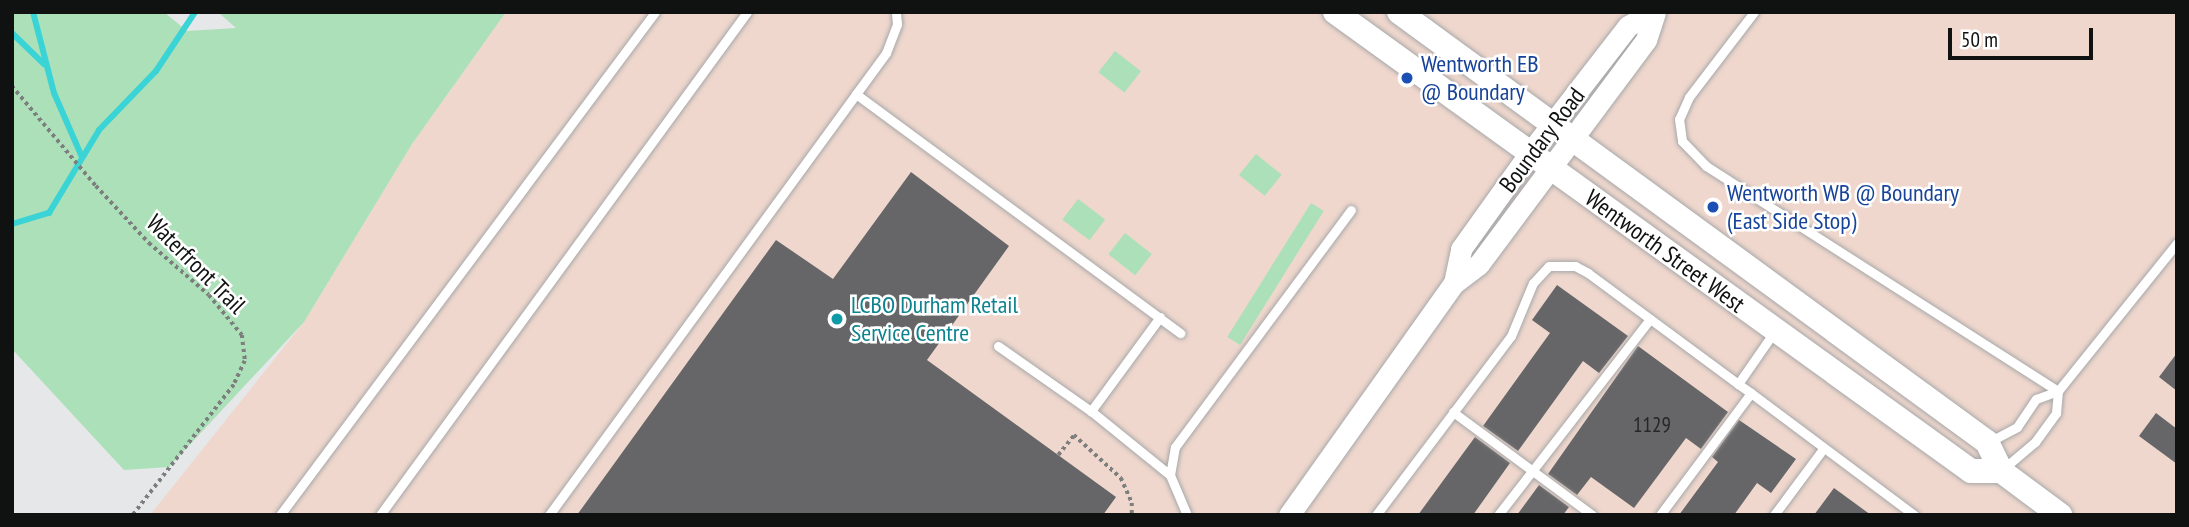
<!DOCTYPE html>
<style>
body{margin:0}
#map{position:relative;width:2189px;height:527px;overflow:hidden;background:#e6e7e8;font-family:"PT Sans Narrow",sans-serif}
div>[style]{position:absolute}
.industrial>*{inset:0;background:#efd7cd}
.green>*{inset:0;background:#abe0b9;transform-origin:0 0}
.stream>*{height:6px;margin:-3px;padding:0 3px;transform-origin:3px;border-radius:3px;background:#3ad3d6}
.building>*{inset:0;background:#666668}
.path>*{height:3.5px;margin-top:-1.75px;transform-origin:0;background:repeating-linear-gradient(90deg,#7d7e7e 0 3.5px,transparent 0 7px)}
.roads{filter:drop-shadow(0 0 2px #a7a8a9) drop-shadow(0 0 2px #a7a8a9)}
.service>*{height:9px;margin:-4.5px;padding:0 4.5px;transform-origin:4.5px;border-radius:4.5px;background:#fff}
.tertiary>*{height:21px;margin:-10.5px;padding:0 10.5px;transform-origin:10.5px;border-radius:10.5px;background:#fff}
.secondary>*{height:24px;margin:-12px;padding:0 12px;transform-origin:12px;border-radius:12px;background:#fff}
.dots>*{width:19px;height:19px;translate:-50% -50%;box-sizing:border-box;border:4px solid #fff;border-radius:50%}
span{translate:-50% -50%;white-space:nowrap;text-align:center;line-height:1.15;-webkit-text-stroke:5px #fff;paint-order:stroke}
.number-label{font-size:21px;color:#262627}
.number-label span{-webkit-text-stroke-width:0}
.transit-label{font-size:24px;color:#164399}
.left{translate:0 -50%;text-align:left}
.street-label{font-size:24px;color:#101111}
.culture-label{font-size:24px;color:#0d838f}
.frame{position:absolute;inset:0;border:14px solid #101111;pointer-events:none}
.scale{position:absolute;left:1948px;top:28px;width:145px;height:32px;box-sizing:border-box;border:4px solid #101111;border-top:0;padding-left:9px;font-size:21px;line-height:24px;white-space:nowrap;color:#101111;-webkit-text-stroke:5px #fff;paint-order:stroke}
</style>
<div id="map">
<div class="industrial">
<div style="clip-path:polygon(506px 12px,2177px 12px,2177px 515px,150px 515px,304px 322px,412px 144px)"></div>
</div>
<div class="green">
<div style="clip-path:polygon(12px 12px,164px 12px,187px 31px,236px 28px,218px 12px,506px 12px,412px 144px,304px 322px,169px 467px,124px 470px,12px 349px)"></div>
<div style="left:1115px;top:51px;width:33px;height:27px;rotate:38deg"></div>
<div style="left:1256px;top:154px;width:33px;height:27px;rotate:39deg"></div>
<div style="left:1078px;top:199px;width:34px;height:26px;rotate:37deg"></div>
<div style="left:1311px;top:203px;width:15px;height:158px;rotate:32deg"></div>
<div style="left:1125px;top:233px;width:34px;height:27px;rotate:38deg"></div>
</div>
<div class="stream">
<div style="left:33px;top:12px;width:84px;rotate:75.5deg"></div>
<div style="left:54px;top:93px;width:70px;rotate:66.4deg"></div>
<div style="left:12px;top:33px;width:45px;rotate:44.1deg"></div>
<div style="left:12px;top:224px;width:39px;rotate:-17deg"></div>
<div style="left:49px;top:213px;width:97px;rotate:-58.9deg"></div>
<div style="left:99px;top:130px;width:82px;rotate:-46deg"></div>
<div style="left:156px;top:71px;width:71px;rotate:-56.5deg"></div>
</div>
<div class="building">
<div style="clip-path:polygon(911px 172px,1009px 246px,927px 360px,1116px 497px,1103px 515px,577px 515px,776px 240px,833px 279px)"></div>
<div style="clip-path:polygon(1557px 285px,1628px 336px,1599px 373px,1583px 361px,1518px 451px,1483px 426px,1550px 333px,1532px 320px)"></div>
<div style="clip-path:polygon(1638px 346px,1728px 412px,1701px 449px,1686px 438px,1634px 508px,1591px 477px,1577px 495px,1548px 474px)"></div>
<div style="clip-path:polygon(2177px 353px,2177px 391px,2159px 377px)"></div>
<div style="clip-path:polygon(2156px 413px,2177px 429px,2177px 464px,2139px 436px)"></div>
<div style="clip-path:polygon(1739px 420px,1796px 459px,1771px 493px,1757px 483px,1734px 515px,1679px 515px,1718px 462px,1712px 457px)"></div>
<div style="clip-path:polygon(1475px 437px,1510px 463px,1473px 515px,1418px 515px)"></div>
<div style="clip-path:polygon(1539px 485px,1569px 507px,1563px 515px,1517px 515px)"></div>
<div style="clip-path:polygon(1834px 488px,1871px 515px,1814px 515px)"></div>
</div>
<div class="path">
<div style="left:12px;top:86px;width:131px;rotate:50deg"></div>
<div style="left:96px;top:186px;width:78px;rotate:47.1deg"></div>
<div style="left:149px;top:243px;width:79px;rotate:40.9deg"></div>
<div style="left:209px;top:295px;width:52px;rotate:50.5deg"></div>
<div style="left:242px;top:335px;width:26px;rotate:83deg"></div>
<div style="left:245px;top:361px;width:26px;rotate:115deg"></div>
<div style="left:234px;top:385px;width:165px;rotate:127.8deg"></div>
<div style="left:1058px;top:455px;width:26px;rotate:-51deg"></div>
<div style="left:1074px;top:435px;width:64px;rotate:42.5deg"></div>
<div style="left:1121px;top:478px;width:27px;rotate:66deg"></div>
<div style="left:1132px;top:503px;width:12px;rotate:90deg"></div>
</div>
<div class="roads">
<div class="service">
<div style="left:1754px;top:12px;width:107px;rotate:127.4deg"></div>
<div style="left:1689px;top:97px;width:24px;rotate:114deg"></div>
<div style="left:1679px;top:119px;width:22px;rotate:82deg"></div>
<div style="left:1682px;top:141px;width:35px;rotate:46deg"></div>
<div style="left:1706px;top:166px;width:418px;rotate:32.6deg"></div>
<div style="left:856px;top:94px;width:51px;rotate:-53.8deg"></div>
<div style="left:886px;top:53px;width:31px;rotate:-69deg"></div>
<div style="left:897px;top:24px;width:12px;rotate:-95deg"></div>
<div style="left:1160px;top:317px;width:117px;rotate:126.3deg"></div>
<div style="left:1091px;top:411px;width:102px;rotate:39deg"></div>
<div style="left:998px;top:346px;width:113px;rotate:35deg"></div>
<div style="left:1751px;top:393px;width:204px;rotate:36.8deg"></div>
<div style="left:1453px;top:412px;width:173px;rotate:36.5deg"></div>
<div style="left:1989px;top:442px;width:32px;rotate:-28deg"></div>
<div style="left:2017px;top:427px;width:34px;rotate:-56deg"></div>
<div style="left:2036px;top:399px;width:23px;rotate:-20deg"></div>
<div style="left:2058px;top:391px;width:190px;rotate:-51.2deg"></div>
<div style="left:2003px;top:469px;width:42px;rotate:-40.2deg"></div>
<div style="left:2035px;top:442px;width:36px;rotate:-54deg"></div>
<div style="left:2056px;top:413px;width:22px;rotate:-85deg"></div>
<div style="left:280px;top:515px;width:627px;rotate:-53.29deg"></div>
<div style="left:380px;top:515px;width:623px;rotate:-53.88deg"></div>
<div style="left:549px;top:515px;width:521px;rotate:-53.9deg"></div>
<div style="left:856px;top:94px;width:403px;rotate:36.4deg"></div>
<div style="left:1187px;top:515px;width:43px;rotate:-113deg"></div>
<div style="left:1170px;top:475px;width:28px;rotate:-80deg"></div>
<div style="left:1175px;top:447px;width:295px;rotate:-53.4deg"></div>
<div style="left:1376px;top:515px;width:224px;rotate:-53deg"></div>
<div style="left:1511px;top:336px;width:57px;rotate:-67.5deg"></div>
<div style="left:1533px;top:283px;width:23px;rotate:-47deg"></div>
<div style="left:1549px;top:266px;width:26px"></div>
<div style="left:1575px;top:266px;width:15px;rotate:28deg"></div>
<div style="left:1588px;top:273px;width:187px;rotate:36.5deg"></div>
<div style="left:1498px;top:515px;width:248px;rotate:-52.2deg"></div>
<div style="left:1660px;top:515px;width:152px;rotate:-53.3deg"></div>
<div style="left:1751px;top:393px;width:16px;rotate:-145deg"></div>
<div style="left:1738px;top:384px;width:63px;rotate:-55.3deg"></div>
<div style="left:1774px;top:515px;width:82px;rotate:-53.4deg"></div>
</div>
<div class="tertiary">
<div style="left:1454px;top:283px;width:35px;rotate:-78deg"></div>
<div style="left:1461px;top:249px;width:117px;rotate:-54.4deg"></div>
<div style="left:1529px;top:154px;width:162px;rotate:-52.3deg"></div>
<div style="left:1628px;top:26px;width:28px;rotate:-30deg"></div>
<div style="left:1289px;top:515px;width:285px;rotate:-54.6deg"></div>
<div style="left:1454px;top:283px;width:31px;rotate:-37deg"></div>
<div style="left:1479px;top:264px;width:279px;rotate:-53.3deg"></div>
<div style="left:1646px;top:40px;width:29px;rotate:-72deg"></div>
</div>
<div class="secondary">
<div style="left:1335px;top:12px;width:784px;rotate:35.82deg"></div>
<div style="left:1971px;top:471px;width:30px"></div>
<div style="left:1399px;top:12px;width:728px;rotate:36.18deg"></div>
<div style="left:1987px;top:442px;width:32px;rotate:64deg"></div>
<div style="left:2001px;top:471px;width:74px;rotate:36.7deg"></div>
</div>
</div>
<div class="dots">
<div style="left:1407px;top:78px;background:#1a4fb4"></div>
<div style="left:1713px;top:207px;background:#1a4fb4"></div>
<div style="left:837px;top:319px;background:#0f9aa8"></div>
</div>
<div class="number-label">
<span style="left:1652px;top:425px">1129</span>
</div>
<div class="transit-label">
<span class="left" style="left:1421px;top:78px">Wentworth EB<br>@ Boundary</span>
<span class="left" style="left:1727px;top:207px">Wentworth WB @ Boundary<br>(East Side Stop)</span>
</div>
<div class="street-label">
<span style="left:1542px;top:140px;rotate:-53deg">Boundary Road</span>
<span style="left:1665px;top:251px;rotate:36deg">Wentworth Street West</span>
<span style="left:196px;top:264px;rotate:45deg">Waterfront Trail</span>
</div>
<div class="culture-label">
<span class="left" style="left:851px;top:319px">LCBO Durham Retail<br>Service Centre</span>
</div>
<div class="frame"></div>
<div class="scale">50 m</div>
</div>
